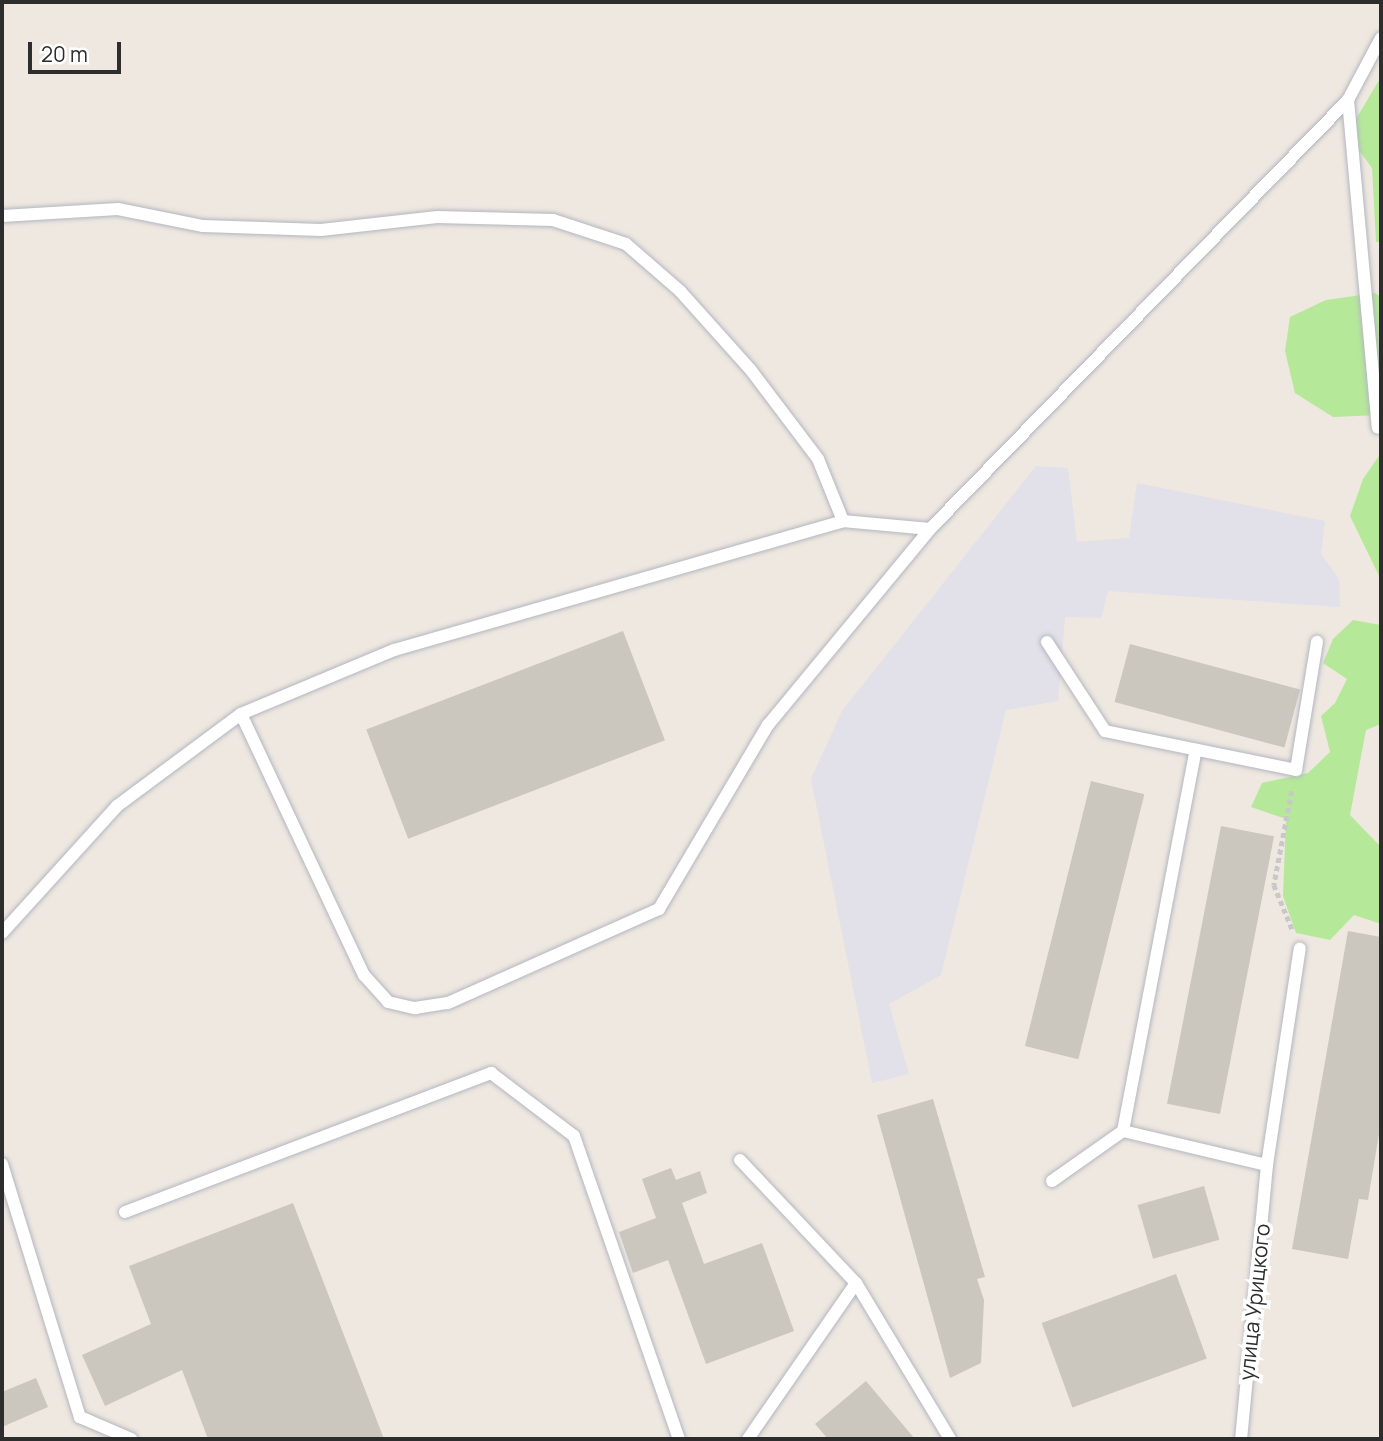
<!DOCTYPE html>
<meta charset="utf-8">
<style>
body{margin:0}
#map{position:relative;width:1383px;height:1441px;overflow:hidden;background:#efe8e0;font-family:Manrope,sans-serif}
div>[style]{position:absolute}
.industrial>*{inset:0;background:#e2e0e8}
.green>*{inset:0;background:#b6e89a}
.building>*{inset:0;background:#cbc6be;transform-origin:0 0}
.path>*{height:4.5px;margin-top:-2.25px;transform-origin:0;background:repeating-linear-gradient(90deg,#c8c8c8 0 5px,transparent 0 8.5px)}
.roads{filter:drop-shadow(0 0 2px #b3b6c1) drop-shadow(0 0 2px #b3b6c1)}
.lane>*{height:12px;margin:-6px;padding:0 6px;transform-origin:6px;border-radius:6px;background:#fff}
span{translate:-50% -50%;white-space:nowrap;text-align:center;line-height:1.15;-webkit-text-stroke:7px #fff;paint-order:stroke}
.street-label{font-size:21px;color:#2d2d2d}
.frame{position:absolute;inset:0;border:4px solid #2d2d2d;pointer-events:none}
.scale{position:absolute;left:28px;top:42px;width:93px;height:32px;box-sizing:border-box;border:4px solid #2d2d2d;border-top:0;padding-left:9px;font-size:21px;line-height:24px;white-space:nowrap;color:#2d2d2d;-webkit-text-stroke:5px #fff;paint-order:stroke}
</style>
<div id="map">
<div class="industrial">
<div style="clip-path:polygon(1036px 466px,1068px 468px,1077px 542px,1129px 538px,1137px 483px,1325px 521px,1321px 554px,1339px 579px,1340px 607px,1108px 591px,1101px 618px,1065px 617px,1058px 701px,1006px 710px,941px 975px,889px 1004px,909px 1074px,872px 1083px,811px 779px,842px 711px)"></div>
</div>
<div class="green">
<div style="clip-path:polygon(1381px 77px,1381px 242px,1376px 242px,1372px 168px,1347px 134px)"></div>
<div style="clip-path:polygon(1375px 293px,1381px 297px,1381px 415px,1333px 417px,1295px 393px,1285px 351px,1290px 317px,1326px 300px)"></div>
<div style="clip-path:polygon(1381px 453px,1381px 580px,1350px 516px,1363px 479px)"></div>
<div style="clip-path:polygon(1353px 620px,1381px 625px,1381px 724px,1366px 730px,1350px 815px,1381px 847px,1381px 924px,1354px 915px,1330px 940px,1296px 933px,1283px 896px,1286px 819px,1251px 807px,1262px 783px,1308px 773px,1330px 752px,1321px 716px,1335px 703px,1347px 679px,1323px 663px,1333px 639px)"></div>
</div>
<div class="building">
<div style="left:623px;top:631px;width:117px;height:275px;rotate:69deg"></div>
<div style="left:1130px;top:644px;width:176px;height:60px;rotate:15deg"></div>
<div style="left:1091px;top:781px;width:55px;height:273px;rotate:14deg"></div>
<div style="left:1221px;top:826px;width:54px;height:283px;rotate:11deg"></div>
<div style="clip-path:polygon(1348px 931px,1381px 937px,1381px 1122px,1368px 1200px,1359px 1199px,1348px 1259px,1292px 1249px)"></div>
<div style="clip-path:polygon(933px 1099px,985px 1277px,977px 1279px,984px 1300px,981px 1363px,950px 1378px,877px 1115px)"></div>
<div style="clip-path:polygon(671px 1168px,676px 1180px,700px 1171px,707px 1193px,682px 1203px,704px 1264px,762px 1243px,794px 1331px,706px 1364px,668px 1260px,633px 1273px,619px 1232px,656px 1218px,642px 1179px)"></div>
<div style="left:1204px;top:1186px;width:56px;height:69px;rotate:74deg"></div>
<div style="clip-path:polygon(293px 1203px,384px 1439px,208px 1439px,182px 1370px,105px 1406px,82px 1355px,151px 1324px,129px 1266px)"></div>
<div style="left:1176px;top:1274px;width:90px;height:143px;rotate:70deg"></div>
<div style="clip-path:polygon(36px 1378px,48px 1407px,2px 1427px,2px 1392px)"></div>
<div style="clip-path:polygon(866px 1381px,915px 1439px,828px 1439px,815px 1424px)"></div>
</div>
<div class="path">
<div style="left:1292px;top:791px;width:96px;rotate:100.8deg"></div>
<div style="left:1274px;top:885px;width:50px;rotate:67.6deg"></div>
</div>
<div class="roads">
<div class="lane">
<div style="left:1348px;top:100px;width:329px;rotate:84.8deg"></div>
<div style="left:2px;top:216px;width:116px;rotate:-3.5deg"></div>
<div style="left:118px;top:209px;width:87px;rotate:11.3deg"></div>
<div style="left:203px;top:226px;width:118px;rotate:1.9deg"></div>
<div style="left:321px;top:230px;width:117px;rotate:-6.4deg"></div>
<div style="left:437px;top:217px;width:116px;rotate:1.5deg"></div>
<div style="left:553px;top:220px;width:77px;rotate:18.2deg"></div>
<div style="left:626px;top:244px;width:72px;rotate:41deg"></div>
<div style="left:680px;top:291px;width:105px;rotate:48.1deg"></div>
<div style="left:750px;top:369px;width:113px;rotate:52.9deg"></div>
<div style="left:818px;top:459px;width:67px;rotate:68deg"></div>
<div style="left:1047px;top:642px;width:106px;rotate:56.9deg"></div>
<div style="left:1105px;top:731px;width:195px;rotate:11.5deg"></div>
<div style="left:1296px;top:770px;width:130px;rotate:-80.7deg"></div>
<div style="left:241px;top:714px;width:289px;rotate:64.8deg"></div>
<div style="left:364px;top:975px;width:36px;rotate:48deg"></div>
<div style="left:388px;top:1002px;width:28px;rotate:13deg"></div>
<div style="left:415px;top:1008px;width:33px;rotate:-9deg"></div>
<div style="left:448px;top:1003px;width:231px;rotate:-24deg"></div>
<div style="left:659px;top:909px;width:214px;rotate:-59.4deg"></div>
<div style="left:768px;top:725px;width:254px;rotate:-50.4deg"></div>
<div style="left:930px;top:529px;width:599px;rotate:-45.74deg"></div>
<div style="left:1348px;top:100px;width:70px;rotate:-62deg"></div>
<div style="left:2px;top:933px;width:171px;rotate:-47.8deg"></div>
<div style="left:117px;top:806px;width:154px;rotate:-36.6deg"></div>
<div style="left:241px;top:714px;width:166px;rotate:-22.7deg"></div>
<div style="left:394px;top:650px;width:467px;rotate:-16deg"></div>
<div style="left:843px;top:521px;width:87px;rotate:5.3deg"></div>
<div style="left:1123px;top:1131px;width:148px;rotate:13.3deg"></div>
<div style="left:1267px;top:1165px;width:275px;rotate:95.4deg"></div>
<div style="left:740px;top:1160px;width:169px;rotate:46.7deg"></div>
<div style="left:856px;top:1283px;width:190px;rotate:124.7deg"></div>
<div style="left:2px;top:1164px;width:265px;rotate:72.9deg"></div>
<div style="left:80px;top:1417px;width:56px;rotate:23.3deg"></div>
<div style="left:1267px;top:1165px;width:219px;rotate:-81.4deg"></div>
<div style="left:1052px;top:1181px;width:87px;rotate:-35.2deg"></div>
<div style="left:1123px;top:1131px;width:388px;rotate:-79.2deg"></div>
<div style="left:125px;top:1212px;width:392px;rotate:-20.8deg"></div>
<div style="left:491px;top:1073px;width:104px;rotate:37.2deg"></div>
<div style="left:574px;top:1136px;width:321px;rotate:70.9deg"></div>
<div style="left:856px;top:1283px;width:182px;rotate:58.9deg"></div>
</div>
</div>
<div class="street-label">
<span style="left:1254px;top:1302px;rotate:-84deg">улица Урицкого</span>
</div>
<div class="frame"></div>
<div class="scale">20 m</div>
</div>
